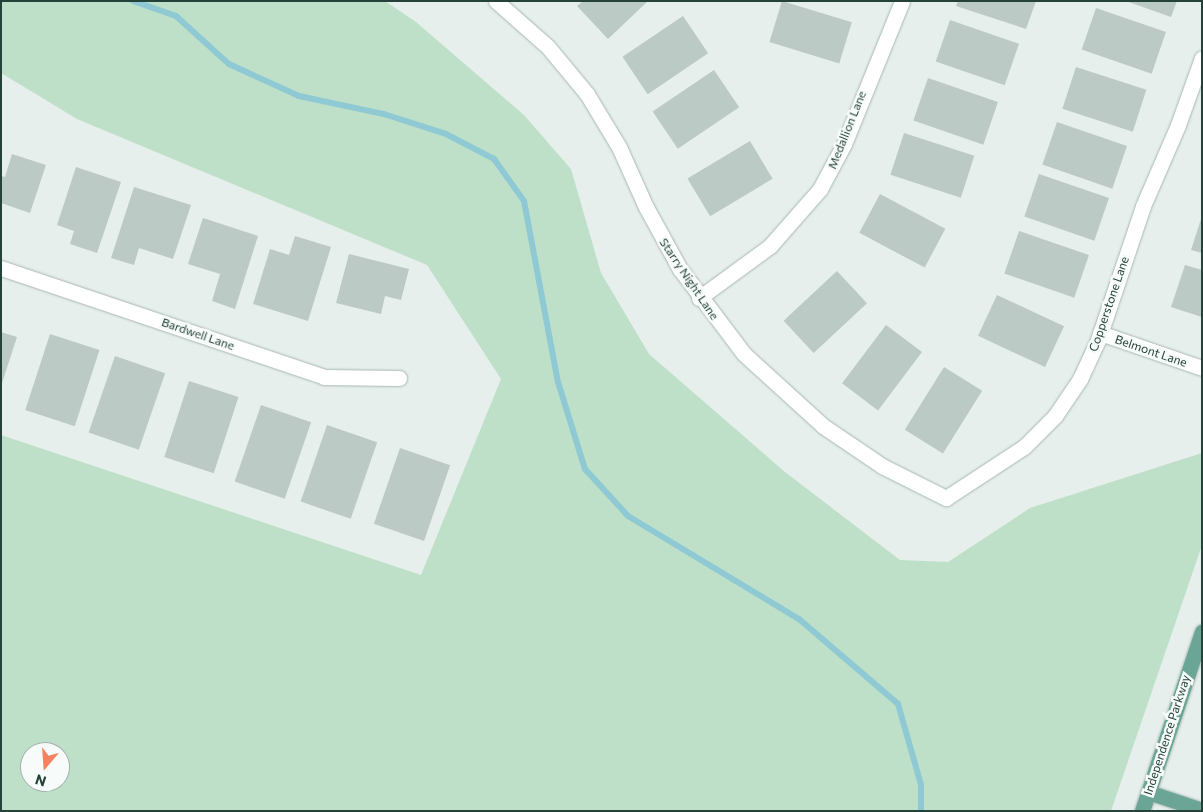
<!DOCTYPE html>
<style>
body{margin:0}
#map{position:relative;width:1203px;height:812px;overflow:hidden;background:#e6efeb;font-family:Commissioner,sans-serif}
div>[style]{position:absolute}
.green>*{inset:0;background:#bfe0c8}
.stream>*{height:6px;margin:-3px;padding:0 3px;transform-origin:3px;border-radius:3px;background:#8ec9d4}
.building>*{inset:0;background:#bbcac4;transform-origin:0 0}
.roads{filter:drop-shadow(0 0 1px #a8b8b2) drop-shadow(0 0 1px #a8b8b2)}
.minor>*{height:15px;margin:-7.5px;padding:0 7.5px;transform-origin:7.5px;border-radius:7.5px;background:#fff}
.major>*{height:15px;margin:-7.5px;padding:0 7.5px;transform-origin:7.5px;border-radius:7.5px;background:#6aa596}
span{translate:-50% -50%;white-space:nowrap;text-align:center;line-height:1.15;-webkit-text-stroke:5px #f7fbf9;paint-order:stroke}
.street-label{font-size:12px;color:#24423a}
.frame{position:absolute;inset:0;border:2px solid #24423a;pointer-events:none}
.north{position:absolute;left:20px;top:742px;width:50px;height:50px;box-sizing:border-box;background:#f7fbf9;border:1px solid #a3b1ad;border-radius:50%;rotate:198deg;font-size:14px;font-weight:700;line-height:20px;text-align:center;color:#24423a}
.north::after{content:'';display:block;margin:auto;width:18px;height:22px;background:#f4845f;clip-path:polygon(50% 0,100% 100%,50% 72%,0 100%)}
</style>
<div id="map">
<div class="green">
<div style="clip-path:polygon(evenodd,1px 1px,385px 1px,416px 22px,524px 115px,571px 169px,601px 273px,649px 354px,785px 472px,900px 560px,948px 562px,1030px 508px,1202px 453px,1202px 545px,1111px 811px,1px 811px,1px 435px,421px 575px,501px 379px,427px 265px,77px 119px,1px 73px,1px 1px,30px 752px,60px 752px,60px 782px,30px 782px,30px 752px)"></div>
</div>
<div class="stream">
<div style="left:133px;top:1px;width:46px;rotate:19.2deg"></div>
<div style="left:176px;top:16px;width:72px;rotate:42.2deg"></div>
<div style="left:229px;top:64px;width:77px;rotate:24.6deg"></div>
<div style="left:299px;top:96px;width:87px;rotate:12deg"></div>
<div style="left:384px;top:114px;width:65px;rotate:17.9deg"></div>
<div style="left:446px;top:134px;width:54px;rotate:27.5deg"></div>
<div style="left:494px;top:159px;width:52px;rotate:54.5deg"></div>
<div style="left:524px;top:201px;width:184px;rotate:79.4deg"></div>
<div style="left:558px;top:382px;width:91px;rotate:72.8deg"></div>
<div style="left:585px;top:469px;width:64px;rotate:47.5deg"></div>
<div style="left:628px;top:516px;width:200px;rotate:31.1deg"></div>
<div style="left:799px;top:619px;width:130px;rotate:40.6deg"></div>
<div style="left:898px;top:704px;width:84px;rotate:74.1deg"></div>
<div style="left:921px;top:785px;width:26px;rotate:90deg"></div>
</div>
<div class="building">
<div style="clip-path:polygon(583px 1px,648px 1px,608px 39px,577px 6px)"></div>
<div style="left:782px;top:1px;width:73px;height:43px;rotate:17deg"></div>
<div style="clip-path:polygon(958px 1px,1036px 1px,1026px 29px,956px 6px)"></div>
<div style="clip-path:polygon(1126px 1px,1177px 1px,1171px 17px)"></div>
<div style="left:1096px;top:8px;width:74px;height:44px;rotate:19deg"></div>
<div style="left:683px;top:16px;width:45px;height:73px;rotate:56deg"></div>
<div style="left:950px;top:20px;width:73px;height:44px;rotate:19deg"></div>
<div style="left:1076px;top:67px;width:74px;height:44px;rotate:18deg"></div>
<div style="left:714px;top:70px;width:45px;height:74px;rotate:56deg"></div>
<div style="left:928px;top:78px;width:74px;height:45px;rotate:19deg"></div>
<div style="left:1057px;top:122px;width:74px;height:45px;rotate:19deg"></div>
<div style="left:904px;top:133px;width:74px;height:44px;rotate:18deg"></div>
<div style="left:750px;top:141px;width:44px;height:73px;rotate:59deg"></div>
<div style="clip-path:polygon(12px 154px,46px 165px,30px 213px,1px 203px,1px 176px,5px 177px)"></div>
<div style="clip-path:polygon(76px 167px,121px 182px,97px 253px,70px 244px,74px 231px,57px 225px)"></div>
<div style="left:1039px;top:174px;width:74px;height:45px;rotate:19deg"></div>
<div style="clip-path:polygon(134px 187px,191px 205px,173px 259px,139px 248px,134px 265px,111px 258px)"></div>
<div style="left:880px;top:194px;width:74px;height:44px;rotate:28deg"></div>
<div style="clip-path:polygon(203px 218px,258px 236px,235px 309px,212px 301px,220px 274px,188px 264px)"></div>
<div style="clip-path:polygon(1201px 219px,1202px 219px,1202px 253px,1191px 250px)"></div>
<div style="left:1019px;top:231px;width:74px;height:45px;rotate:19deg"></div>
<div style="clip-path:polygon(295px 236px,331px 247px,308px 321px,253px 304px,270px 249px,289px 255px)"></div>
<div style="clip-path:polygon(349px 254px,409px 269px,401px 300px,385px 296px,381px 314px,336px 303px)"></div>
<div style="clip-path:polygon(1185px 265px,1202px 270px,1202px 317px,1171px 307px)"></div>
<div style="left:837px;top:271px;width:44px;height:73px;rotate:47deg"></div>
<div style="left:997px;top:295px;width:74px;height:45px;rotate:25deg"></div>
<div style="left:886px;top:325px;width:45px;height:73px;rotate:37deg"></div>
<div style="clip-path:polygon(1px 332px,17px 337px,2px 383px,1px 383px)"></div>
<div style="left:50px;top:334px;width:52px;height:80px;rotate:18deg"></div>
<div style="left:115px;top:356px;width:53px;height:81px;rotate:19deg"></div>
<div style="left:944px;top:367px;width:45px;height:74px;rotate:32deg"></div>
<div style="left:189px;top:381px;width:52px;height:80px;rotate:18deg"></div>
<div style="left:261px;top:405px;width:53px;height:81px;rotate:19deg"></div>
<div style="left:327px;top:425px;width:53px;height:81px;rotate:19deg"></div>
<div style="left:400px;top:448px;width:53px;height:80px;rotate:19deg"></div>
</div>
<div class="roads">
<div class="minor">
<div style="left:496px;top:1px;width:69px;rotate:41.5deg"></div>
<div style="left:548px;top:47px;width:61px;rotate:50.3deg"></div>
<div style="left:587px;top:94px;width:62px;rotate:58.9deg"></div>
<div style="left:619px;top:147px;width:66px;rotate:65.8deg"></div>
<div style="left:646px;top:207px;width:71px;rotate:61.3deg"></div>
<div style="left:680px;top:269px;width:106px;rotate:53deg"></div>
<div style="left:744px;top:354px;width:107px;rotate:42.3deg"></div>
<div style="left:823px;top:426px;width:71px;rotate:34.1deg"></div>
<div style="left:882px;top:466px;width:72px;rotate:26.6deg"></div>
<div style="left:946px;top:498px;width:93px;rotate:-33.2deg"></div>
<div style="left:1024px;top:447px;width:44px;rotate:-45deg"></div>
<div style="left:1055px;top:416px;width:45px;rotate:-56deg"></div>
<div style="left:1080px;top:379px;width:43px;rotate:-65.2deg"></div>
<div style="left:1098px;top:340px;width:141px;rotate:-71.4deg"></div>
<div style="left:1143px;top:206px;width:88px;rotate:-66.6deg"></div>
<div style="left:1178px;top:125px;width:71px;rotate:-70.3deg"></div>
<div style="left:1px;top:268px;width:341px;rotate:18.6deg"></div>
<div style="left:324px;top:377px;width:75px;rotate:0.8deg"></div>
<div style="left:699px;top:298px;width:88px;rotate:-36.2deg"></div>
<div style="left:770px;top:246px;width:76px;rotate:-48.7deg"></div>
<div style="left:820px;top:189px;width:51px;rotate:-61.9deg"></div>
<div style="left:844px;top:144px;width:154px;rotate:-67.9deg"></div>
<div style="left:1100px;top:333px;width:108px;rotate:18.9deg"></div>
</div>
<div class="major">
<div style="left:1148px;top:792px;width:57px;rotate:18.4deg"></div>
<div style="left:1142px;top:811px;width:189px;rotate:-71.5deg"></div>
</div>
</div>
<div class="street-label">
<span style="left:847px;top:130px;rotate:-68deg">Medallion Lane</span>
<span style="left:689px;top:279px;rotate:56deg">Starry Night Lane</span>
<span style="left:1109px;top:304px;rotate:-71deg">Copperstone Lane</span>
<span style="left:198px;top:334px;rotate:19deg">Bardwell Lane</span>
<span style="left:1151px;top:351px;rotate:19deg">Belmont Lane</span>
<span style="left:1167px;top:735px;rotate:-72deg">Independence Parkway</span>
</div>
<div class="frame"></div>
<div class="north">N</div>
</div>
